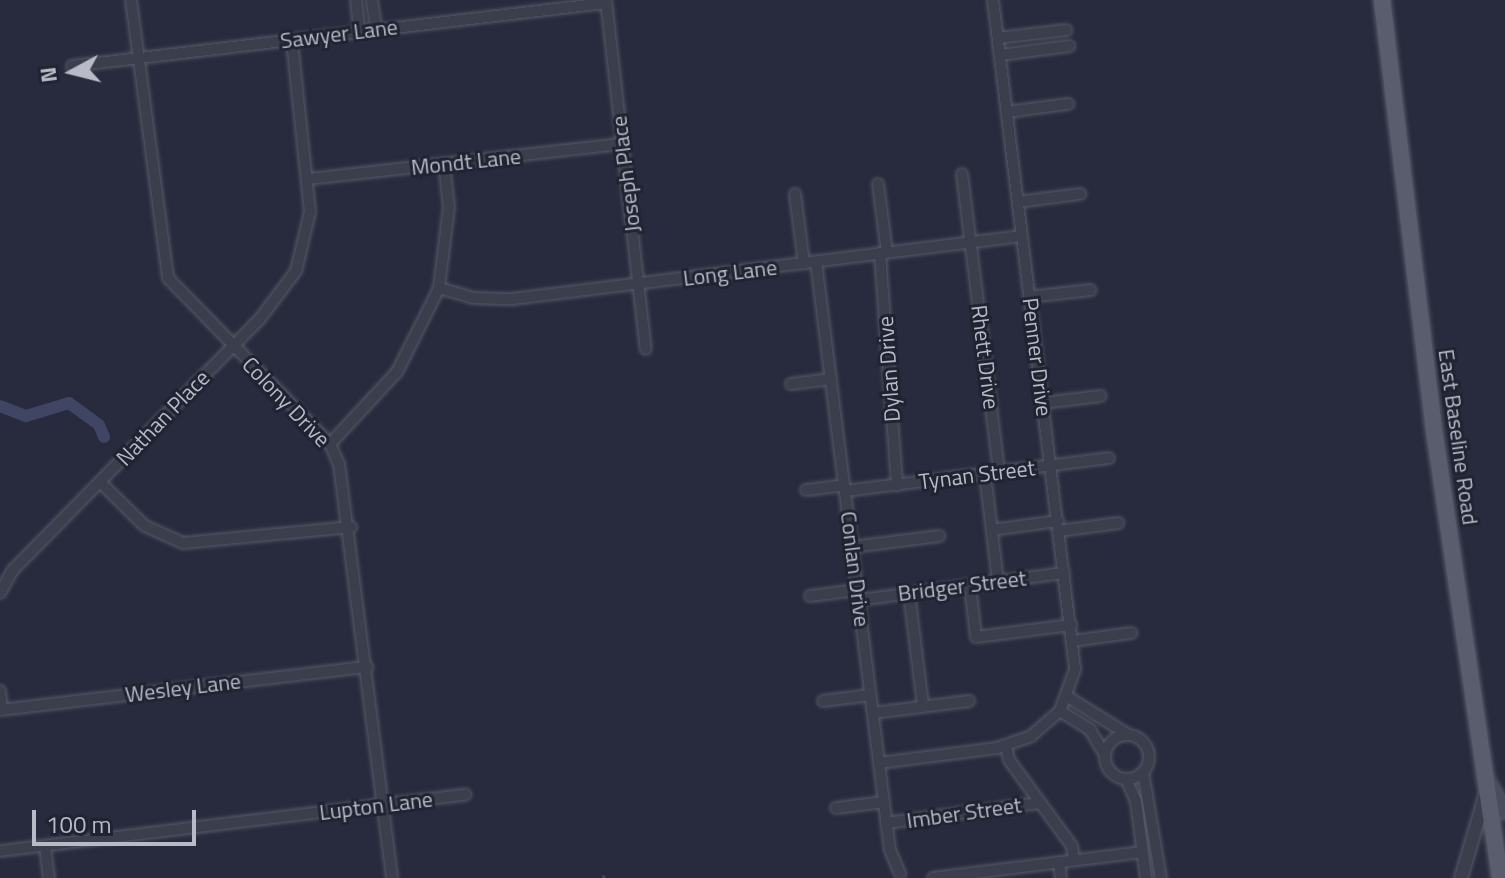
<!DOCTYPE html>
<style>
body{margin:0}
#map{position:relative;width:1505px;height:878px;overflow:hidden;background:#282b3d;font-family:"Titillium Web",sans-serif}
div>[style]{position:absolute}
.stream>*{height:3px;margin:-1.5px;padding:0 1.5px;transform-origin:1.5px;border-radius:1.5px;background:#404564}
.canal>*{height:12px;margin:-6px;padding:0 6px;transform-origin:6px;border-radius:6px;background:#404564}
.roads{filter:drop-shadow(0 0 2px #565968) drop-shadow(0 0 2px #565968)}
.minor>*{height:10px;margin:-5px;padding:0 5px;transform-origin:5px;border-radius:5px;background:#3b3e4d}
.minor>.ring{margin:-5px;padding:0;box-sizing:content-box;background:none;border:10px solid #3b3e4d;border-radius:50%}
.tertiary>*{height:12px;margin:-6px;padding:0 6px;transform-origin:6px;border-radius:6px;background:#3b3e4d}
.secondary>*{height:14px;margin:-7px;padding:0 7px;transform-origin:7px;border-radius:7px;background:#4a4c60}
.primary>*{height:16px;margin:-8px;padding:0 8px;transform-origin:8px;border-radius:8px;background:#5a5d6d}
span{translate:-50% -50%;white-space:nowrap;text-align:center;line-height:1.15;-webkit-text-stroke:6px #202332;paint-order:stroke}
.street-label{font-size:22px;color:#b8bac8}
.north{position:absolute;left:32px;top:32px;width:80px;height:80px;-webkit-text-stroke:6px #202332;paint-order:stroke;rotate:263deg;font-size:22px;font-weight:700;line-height:32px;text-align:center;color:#b8bac8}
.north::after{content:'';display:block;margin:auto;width:28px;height:36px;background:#b8bac8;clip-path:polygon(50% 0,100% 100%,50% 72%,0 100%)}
.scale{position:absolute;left:32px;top:810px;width:164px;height:36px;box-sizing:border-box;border:4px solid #b8bac8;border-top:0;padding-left:10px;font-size:24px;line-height:28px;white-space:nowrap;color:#b8bac8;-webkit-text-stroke:6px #202332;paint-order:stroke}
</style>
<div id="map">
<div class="stream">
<div style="left:603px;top:876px;width:2px;rotate:63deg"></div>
</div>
<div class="canal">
<div style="left:0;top:406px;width:28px;rotate:21deg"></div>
<div style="left:26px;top:416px;width:45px;rotate:-16.8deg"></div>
<div style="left:69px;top:403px;width:37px;rotate:36deg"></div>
<div style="left:99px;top:425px;width:13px;rotate:67deg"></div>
</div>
<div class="roads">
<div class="minor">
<div style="left:131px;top:0;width:280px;rotate:82.4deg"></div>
<div style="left:168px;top:278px;width:232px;rotate:45.7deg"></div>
<div style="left:330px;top:444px;width:22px;rotate:66deg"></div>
<div style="left:339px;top:464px;width:417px;rotate:82.7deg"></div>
<div style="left:356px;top:0;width:31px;rotate:84deg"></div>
<div style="left:372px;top:0;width:29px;rotate:82deg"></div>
<div style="left:606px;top:0;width:351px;rotate:83.5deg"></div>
<div style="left:998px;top:38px;width:69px;rotate:-6.6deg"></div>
<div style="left:1000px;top:55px;width:70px;rotate:-7.4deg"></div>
<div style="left:72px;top:66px;width:538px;rotate:-6.73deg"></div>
<div style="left:1007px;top:112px;width:62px;rotate:-7.5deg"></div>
<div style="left:962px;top:174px;width:300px;rotate:82.9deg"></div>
<div style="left:309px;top:179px;width:315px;rotate:-6.4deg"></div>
<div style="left:878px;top:184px;width:69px;rotate:82.5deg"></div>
<div style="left:795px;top:194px;width:70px;rotate:82.6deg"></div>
<div style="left:1018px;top:202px;width:63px;rotate:-7.4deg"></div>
<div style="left:880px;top:253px;width:233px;rotate:85.8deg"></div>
<div style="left:816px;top:262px;width:593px;rotate:82.83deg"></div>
<div style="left:890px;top:850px;width:26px;rotate:67deg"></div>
<div style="left:439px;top:288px;width:36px;rotate:16deg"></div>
<div style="left:474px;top:298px;width:38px;rotate:2deg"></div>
<div style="left:512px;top:299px;width:514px;rotate:-7.04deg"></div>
<div style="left:1029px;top:297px;width:62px;rotate:-6.4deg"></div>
<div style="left:791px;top:384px;width:40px;rotate:-7.1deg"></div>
<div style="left:1043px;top:403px;width:58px;rotate:-6.9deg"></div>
<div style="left:330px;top:444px;width:98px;rotate:-47.1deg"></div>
<div style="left:397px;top:372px;width:94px;rotate:-63.4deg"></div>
<div style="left:439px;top:288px;width:82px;rotate:-83deg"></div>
<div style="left:449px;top:207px;width:43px;rotate:-96.6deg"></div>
<div style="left:985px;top:474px;width:109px;rotate:83.1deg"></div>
<div style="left:100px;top:482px;width:63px;rotate:44.4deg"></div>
<div style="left:145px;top:526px;width:42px;rotate:24.1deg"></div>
<div style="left:183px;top:543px;width:169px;rotate:-5.4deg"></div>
<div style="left:806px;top:490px;width:38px;rotate:-7deg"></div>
<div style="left:845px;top:491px;width:266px;rotate:-7.1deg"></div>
<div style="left:992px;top:530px;width:67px;rotate:-7.8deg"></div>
<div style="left:1059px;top:531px;width:60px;rotate:-7.7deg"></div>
<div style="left:852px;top:547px;width:88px;rotate:-7.2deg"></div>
<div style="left:970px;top:585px;width:52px;rotate:83.4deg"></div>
<div style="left:976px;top:637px;width:96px;rotate:-7.2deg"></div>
<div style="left:0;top:593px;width:25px;rotate:-61deg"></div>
<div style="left:12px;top:571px;width:352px;rotate:-45.5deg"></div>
<div style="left:259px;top:320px;width:61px;rotate:-52.9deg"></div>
<div style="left:296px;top:271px;width:61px;rotate:-76.7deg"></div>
<div style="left:310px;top:212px;width:173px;rotate:-96deg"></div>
<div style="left:909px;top:593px;width:114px;rotate:82.9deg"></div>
<div style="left:810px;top:596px;width:47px;rotate:-7.3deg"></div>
<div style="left:859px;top:600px;width:207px;rotate:-7.5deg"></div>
<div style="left:1073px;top:641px;width:59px;rotate:-7.9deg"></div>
<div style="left:0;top:691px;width:19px;rotate:84deg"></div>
<div style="left:1068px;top:697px;width:70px;rotate:32.1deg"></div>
<div style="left:823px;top:701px;width:48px;rotate:-7.1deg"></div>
<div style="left:0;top:710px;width:370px;rotate:-6.7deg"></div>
<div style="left:1060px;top:711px;width:36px;rotate:32deg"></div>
<div style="left:1090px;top:730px;width:29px;rotate:59deg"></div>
<div style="left:873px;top:713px;width:97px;rotate:-7.1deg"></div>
<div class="ring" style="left:1105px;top:735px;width:34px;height:34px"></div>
<div style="left:1006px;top:746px;width:14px;rotate:78deg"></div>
<div style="left:1009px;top:760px;width:107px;rotate:53.8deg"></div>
<div style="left:1072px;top:846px;width:14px;rotate:82deg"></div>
<div style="left:879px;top:763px;width:119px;rotate:-7.2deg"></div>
<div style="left:997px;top:748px;width:36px;rotate:-19deg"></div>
<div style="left:1031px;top:736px;width:38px;rotate:-41deg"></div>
<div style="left:1060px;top:711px;width:45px;rotate:-70.3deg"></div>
<div style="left:1075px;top:669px;width:674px;rotate:-96.99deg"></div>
<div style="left:1143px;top:772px;width:108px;rotate:80.4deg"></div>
<div style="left:1126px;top:779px;width:24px;rotate:66deg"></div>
<div style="left:1136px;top:801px;width:78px;rotate:82.6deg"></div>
<div style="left:836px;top:808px;width:48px;rotate:-7.1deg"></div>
<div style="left:886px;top:823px;width:156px;rotate:-7.4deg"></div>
<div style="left:45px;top:846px;width:32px;rotate:83deg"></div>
<div style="left:0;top:851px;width:469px;rotate:-6.9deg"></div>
<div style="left:1059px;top:862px;width:16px;rotate:83deg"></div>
<div style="left:933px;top:878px;width:211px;rotate:-7.1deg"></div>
</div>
<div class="tertiary">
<div style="left:1461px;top:878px;width:89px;rotate:-73.6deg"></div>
</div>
<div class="secondary">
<div style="left:1489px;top:783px;width:33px;rotate:61deg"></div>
</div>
<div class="primary">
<div style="left:1382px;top:0;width:426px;rotate:83.1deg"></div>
<div style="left:1433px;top:423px;width:460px;rotate:81.6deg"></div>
</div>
</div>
<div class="street-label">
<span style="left:339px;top:34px;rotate:-7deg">Sawyer Lane</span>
<span style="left:466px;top:162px;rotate:-6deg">Mondt Lane</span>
<span style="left:626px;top:174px;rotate:-97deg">Joseph Place</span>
<span style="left:730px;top:273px;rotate:-7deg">Long Lane</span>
<span style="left:985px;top:357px;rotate:83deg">Rhett Drive</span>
<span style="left:1037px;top:357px;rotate:83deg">Penner Drive</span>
<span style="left:889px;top:369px;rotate:-94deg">Dylan Drive</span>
<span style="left:286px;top:402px;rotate:46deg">Colony Drive</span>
<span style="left:163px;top:418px;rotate:-46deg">Nathan Place</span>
<span style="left:1458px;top:437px;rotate:82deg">East Baseline Road</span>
<span style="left:977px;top:475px;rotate:-7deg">Tynan Street</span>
<span style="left:855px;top:569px;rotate:83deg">Conlan Drive</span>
<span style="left:962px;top:586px;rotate:-7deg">Bridger Street</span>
<span style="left:183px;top:688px;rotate:-7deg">Wesley Lane</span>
<span style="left:376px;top:806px;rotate:-7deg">Lupton Lane</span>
<span style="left:964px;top:813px;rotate:-8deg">Imber Street</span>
</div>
<div class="north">N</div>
<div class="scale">100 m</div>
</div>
